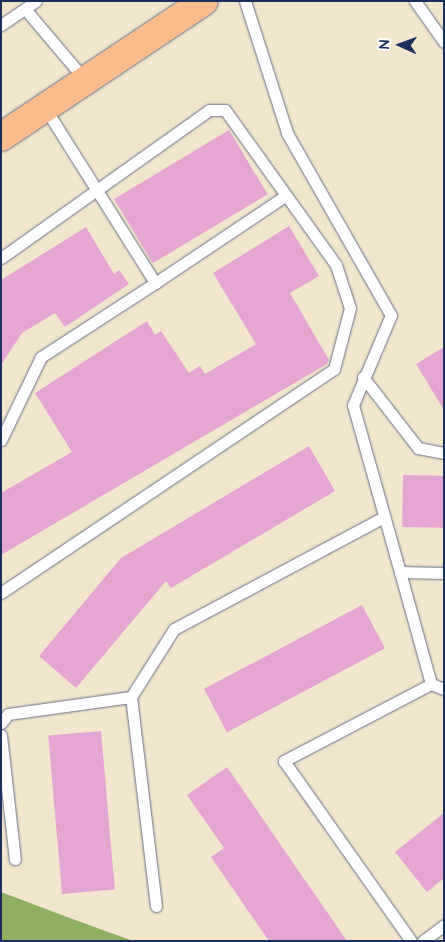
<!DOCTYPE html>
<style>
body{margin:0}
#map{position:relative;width:445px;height:942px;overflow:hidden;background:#f2e6cd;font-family:"Architects Daughter",sans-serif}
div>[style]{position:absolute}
.forest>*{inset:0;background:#8eaf63}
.building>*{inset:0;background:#e5a5d2;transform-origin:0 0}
.roads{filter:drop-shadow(0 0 1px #666f85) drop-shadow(0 0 1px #666f85)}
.lane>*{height:11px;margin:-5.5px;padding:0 5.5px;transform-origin:5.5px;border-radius:5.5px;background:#fff}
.primary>*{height:28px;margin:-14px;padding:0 14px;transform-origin:14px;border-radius:14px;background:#fbbb8d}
span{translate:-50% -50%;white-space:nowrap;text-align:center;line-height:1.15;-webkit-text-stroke:4px #fdfcf7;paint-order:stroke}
.frame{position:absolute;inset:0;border:2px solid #1b2f5e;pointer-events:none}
.north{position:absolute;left:375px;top:20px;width:50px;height:50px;-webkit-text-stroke:4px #fdfcf7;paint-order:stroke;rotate:272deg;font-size:14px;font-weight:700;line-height:20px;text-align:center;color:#1b2f5e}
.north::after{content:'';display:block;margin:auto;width:18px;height:22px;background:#1b2f5e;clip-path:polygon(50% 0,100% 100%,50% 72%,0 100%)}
</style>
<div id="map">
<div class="forest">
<div style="clip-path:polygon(1px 892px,67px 917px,133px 941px,1px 941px)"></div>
</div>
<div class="building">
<div style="left:229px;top:130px;width:75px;height:134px;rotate:59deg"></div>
<div style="clip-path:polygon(289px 226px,319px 276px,290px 293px,329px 360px,327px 364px,1px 555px,1px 493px,72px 452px,35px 393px,147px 321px,155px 335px,161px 331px,189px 373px,200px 366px,205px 374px,256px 344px,213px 273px)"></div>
<div style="clip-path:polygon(86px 227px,114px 274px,119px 270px,129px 284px,65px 327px,55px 313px,22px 333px,1px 365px,1px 280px)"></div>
<div style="clip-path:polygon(444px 347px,444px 410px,416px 364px)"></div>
<div style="clip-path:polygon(309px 446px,335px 491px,171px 588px,166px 581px,76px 688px,39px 656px,121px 558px)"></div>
<div style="left:403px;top:475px;width:41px;height:52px;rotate:1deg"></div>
<div style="left:362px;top:605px;width:49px;height:179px;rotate:62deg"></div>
<div style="left:101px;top:731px;width:159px;height:53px;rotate:85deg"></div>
<div style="clip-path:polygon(227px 767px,347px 941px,269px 941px,211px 857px,224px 848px,187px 795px)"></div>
<div style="clip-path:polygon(444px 813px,444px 878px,427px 892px,395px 852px)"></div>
</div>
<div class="roads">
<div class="lane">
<div style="left:245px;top:1px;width:139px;rotate:72.3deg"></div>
<div style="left:287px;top:133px;width:210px;rotate:60.3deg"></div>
<div style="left:391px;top:315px;width:98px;rotate:112.9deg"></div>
<div style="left:353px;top:405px;width:173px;rotate:74.3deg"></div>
<div style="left:400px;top:572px;width:44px;rotate:1.3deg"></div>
<div style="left:415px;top:1px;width:50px;rotate:54.7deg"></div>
<div style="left:25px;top:9px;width:94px;rotate:49.7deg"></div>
<div style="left:1px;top:25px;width:42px;rotate:-34.4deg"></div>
<div style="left:45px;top:108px;width:207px;rotate:57.8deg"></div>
<div style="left:155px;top:283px;width:156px;rotate:-33.8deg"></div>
<div style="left:1px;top:258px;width:255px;rotate:-35.4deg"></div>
<div style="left:209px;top:110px;width:16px"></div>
<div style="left:225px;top:110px;width:191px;rotate:54.4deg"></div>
<div style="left:336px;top:265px;width:45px;rotate:72deg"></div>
<div style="left:350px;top:308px;width:63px;rotate:104.7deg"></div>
<div style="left:334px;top:369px;width:401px;rotate:146.1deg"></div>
<div style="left:363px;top:377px;width:90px;rotate:52.2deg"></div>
<div style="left:418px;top:448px;width:26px;rotate:11deg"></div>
<div style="left:1px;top:440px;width:92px;rotate:-64.3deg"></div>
<div style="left:41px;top:357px;width:136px;rotate:-33deg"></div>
<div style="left:400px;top:572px;width:116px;rotate:74.5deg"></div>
<div style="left:431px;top:684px;width:166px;rotate:152.4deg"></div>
<div style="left:284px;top:761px;width:220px;rotate:54.8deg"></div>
<div style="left:431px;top:684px;width:14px;rotate:21deg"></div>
<div style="left:1px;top:723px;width:11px;rotate:-52deg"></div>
<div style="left:8px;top:714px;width:124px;rotate:-7.9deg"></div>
<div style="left:1px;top:735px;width:125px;rotate:83.6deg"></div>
<div style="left:156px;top:906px;width:210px;rotate:-96.8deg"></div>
<div style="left:131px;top:697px;width:80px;rotate:-57.7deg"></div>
<div style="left:174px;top:629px;width:238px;rotate:-28.1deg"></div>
<div style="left:423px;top:941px;width:26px;rotate:-37deg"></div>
</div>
<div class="primary">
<div style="left:1px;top:137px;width:244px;rotate:-33.8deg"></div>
</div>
</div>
<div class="frame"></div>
<div class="north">N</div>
</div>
